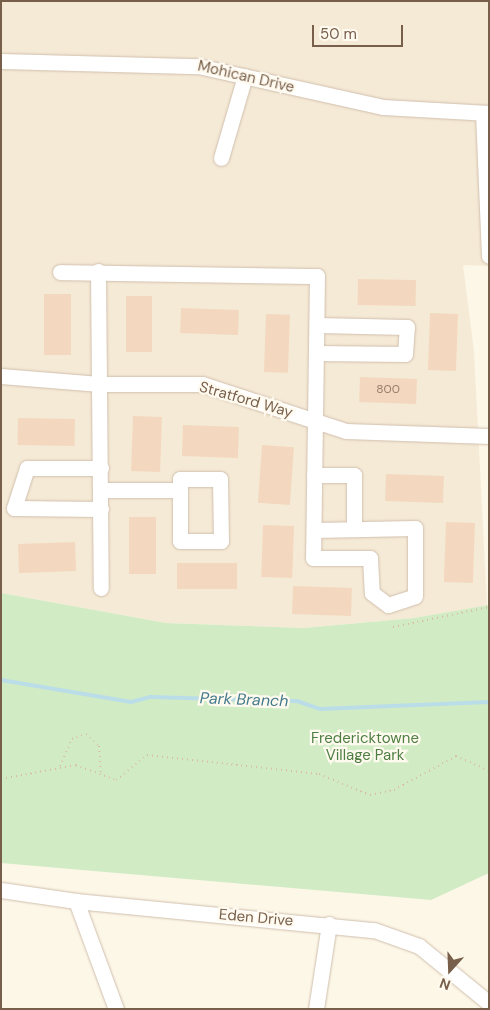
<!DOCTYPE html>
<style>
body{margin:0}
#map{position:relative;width:490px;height:1010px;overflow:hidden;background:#fdf7e8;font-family:"DM Sans",sans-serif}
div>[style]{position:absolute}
.residential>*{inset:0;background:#f5ead6}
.green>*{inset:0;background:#d1ecc5}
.stream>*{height:4px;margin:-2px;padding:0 2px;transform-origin:2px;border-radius:2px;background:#bbdde8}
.building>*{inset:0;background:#f3d8bf;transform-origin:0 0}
.path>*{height:2px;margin-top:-1px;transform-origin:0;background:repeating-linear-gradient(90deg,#d9bca1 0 1px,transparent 0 5px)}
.roads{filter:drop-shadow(0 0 1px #d0bfad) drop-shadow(0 0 1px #d0bfad)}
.minor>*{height:15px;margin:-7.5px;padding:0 7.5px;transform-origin:7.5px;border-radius:7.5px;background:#fff}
span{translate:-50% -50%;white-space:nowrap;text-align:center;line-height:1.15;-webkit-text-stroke:4.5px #fffaef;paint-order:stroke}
.number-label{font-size:12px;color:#977d68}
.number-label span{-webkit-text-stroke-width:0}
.street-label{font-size:15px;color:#785f4b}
.park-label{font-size:15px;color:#4e7f42}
.water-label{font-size:16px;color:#437a8c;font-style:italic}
.frame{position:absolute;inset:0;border:2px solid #785f4b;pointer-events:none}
.north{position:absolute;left:425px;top:945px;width:50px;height:50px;-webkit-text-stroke:4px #fffaef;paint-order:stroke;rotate:200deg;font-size:14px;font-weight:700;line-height:20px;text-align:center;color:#785f4b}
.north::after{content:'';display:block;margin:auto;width:18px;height:22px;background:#785f4b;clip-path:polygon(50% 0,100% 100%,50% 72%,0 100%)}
.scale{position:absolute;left:312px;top:25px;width:91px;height:22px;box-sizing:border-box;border:2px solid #785f4b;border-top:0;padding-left:6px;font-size:15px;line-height:18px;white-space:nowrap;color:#785f4b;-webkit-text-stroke:4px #fffaef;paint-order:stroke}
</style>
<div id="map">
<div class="residential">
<div style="clip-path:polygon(1px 1px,489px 1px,489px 266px,463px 265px,474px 351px,487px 606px,414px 618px,304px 628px,166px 623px,1px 593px)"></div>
</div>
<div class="green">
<div style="clip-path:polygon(1px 593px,166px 623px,304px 628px,414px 618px,489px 605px,489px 873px,431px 900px,1px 863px)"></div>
</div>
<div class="stream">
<div style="left:1px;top:680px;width:132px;rotate:9.6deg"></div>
<div style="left:131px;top:702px;width:20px;rotate:-15deg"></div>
<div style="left:150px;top:697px;width:147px;rotate:1.6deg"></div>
<div style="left:297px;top:701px;width:24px;rotate:19deg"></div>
<div style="left:320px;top:709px;width:169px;rotate:-2.4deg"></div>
</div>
<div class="building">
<div style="left:358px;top:279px;width:58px;height:26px;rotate:1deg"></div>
<div style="left:44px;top:294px;width:27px;height:61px"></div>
<div style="left:126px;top:296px;width:26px;height:56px"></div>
<div style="left:181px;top:308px;width:58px;height:25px;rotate:2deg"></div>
<div style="left:430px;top:313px;width:28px;height:57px;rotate:2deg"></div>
<div style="left:266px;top:314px;width:24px;height:58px;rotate:2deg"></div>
<div style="left:360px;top:377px;width:57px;height:25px;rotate:2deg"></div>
<div style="left:133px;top:416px;width:29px;height:55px;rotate:2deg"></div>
<div style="left:18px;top:418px;width:57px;height:27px;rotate:1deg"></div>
<div style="left:183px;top:425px;width:56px;height:31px;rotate:2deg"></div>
<div style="left:262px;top:445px;width:32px;height:58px;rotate:4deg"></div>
<div style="left:386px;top:474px;width:58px;height:27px;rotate:2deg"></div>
<div style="left:129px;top:517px;width:27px;height:57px"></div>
<div style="left:446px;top:522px;width:29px;height:60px;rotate:2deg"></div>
<div style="left:263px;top:525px;width:31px;height:52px;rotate:2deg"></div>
<div style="left:75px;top:542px;width:29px;height:57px;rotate:88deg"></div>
<div style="left:237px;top:563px;width:26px;height:60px;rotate:90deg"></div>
<div style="left:293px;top:586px;width:59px;height:28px;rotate:2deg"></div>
</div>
<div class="path">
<div style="left:393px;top:627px;width:98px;rotate:-11.8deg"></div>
<div style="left:60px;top:766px;width:30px;rotate:-66deg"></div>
<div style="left:72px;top:739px;width:15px;rotate:-20deg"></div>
<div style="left:86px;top:734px;width:18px;rotate:43deg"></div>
<div style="left:99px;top:746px;width:29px;rotate:86deg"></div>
<div style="left:1px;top:779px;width:76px;rotate:-10.6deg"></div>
<div style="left:76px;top:765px;width:43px;rotate:20.6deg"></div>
<div style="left:116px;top:780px;width:40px;rotate:-39deg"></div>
<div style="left:147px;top:755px;width:173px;rotate:6.3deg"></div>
<div style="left:319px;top:774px;width:55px;rotate:22.4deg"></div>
<div style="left:370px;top:795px;width:25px;rotate:-12deg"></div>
<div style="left:394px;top:790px;width:71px;rotate:-28.7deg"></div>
<div style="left:456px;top:756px;width:36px;rotate:24deg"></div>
</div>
<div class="roads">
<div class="minor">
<div style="left:1px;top:61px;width:197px;rotate:1.5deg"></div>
<div style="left:198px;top:66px;width:189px;rotate:12.5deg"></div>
<div style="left:383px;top:107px;width:106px;rotate:3.2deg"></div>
<div style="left:483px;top:113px;width:143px;rotate:87.6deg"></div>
<div style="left:221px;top:158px;width:85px;rotate:-73.7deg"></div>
<div style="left:98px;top:271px;width:317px;rotate:89.5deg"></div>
<div style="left:60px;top:272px;width:257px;rotate:0.9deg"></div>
<div style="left:317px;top:276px;width:282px;rotate:90.8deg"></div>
<div style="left:313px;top:558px;width:57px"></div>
<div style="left:370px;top:558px;width:35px;rotate:87deg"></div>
<div style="left:372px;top:593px;width:20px;rotate:37deg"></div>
<div style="left:388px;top:605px;width:28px;rotate:-18deg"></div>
<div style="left:415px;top:596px;width:68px;rotate:-90deg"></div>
<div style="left:415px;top:528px;width:101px;rotate:178.9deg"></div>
<div style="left:316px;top:353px;width:89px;rotate:0.6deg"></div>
<div style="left:405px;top:354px;width:27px;rotate:-86deg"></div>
<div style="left:407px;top:327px;width:90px;rotate:-178.7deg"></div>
<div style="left:1px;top:376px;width:99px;rotate:4.6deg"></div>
<div style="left:100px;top:384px;width:102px"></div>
<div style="left:202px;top:384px;width:151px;rotate:18.1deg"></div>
<div style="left:346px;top:431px;width:143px;rotate:2deg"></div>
<div style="left:314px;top:475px;width:40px"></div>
<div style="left:354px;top:475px;width:54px;rotate:90deg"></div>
<div style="left:101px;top:490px;width:79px"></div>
<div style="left:180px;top:490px;width:11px;rotate:-90deg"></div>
<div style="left:180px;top:479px;width:40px"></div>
<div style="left:220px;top:479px;width:62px;rotate:89.1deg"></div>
<div style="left:221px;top:541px;width:41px;rotate:180deg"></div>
<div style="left:180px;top:541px;width:51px;rotate:-90deg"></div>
<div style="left:101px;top:509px;width:87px;rotate:-179.3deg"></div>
<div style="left:14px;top:508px;width:42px;rotate:-72deg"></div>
<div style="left:27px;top:468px;width:74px"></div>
<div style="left:1px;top:890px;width:76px;rotate:8.3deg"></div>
<div style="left:76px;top:901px;width:299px;rotate:5.6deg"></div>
<div style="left:374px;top:930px;width:48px;rotate:19.6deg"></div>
<div style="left:419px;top:946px;width:90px;rotate:39.2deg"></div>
<div style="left:76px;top:901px;width:115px;rotate:69.7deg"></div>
<div style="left:316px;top:1009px;width:86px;rotate:-81.3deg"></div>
</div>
</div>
<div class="number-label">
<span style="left:388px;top:390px">800</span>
</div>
<div class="street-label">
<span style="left:246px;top:77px;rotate:13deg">Mohican Drive</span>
<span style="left:246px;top:400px;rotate:16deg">Stratford Way</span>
<span style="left:256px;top:918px;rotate:5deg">Eden Drive</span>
</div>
<div class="park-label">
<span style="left:365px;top:747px">Fredericktowne<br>Village Park</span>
</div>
<div class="water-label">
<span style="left:244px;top:700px;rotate:2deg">Park Branch</span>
</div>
<div class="frame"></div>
<div class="north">N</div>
<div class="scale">50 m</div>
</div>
